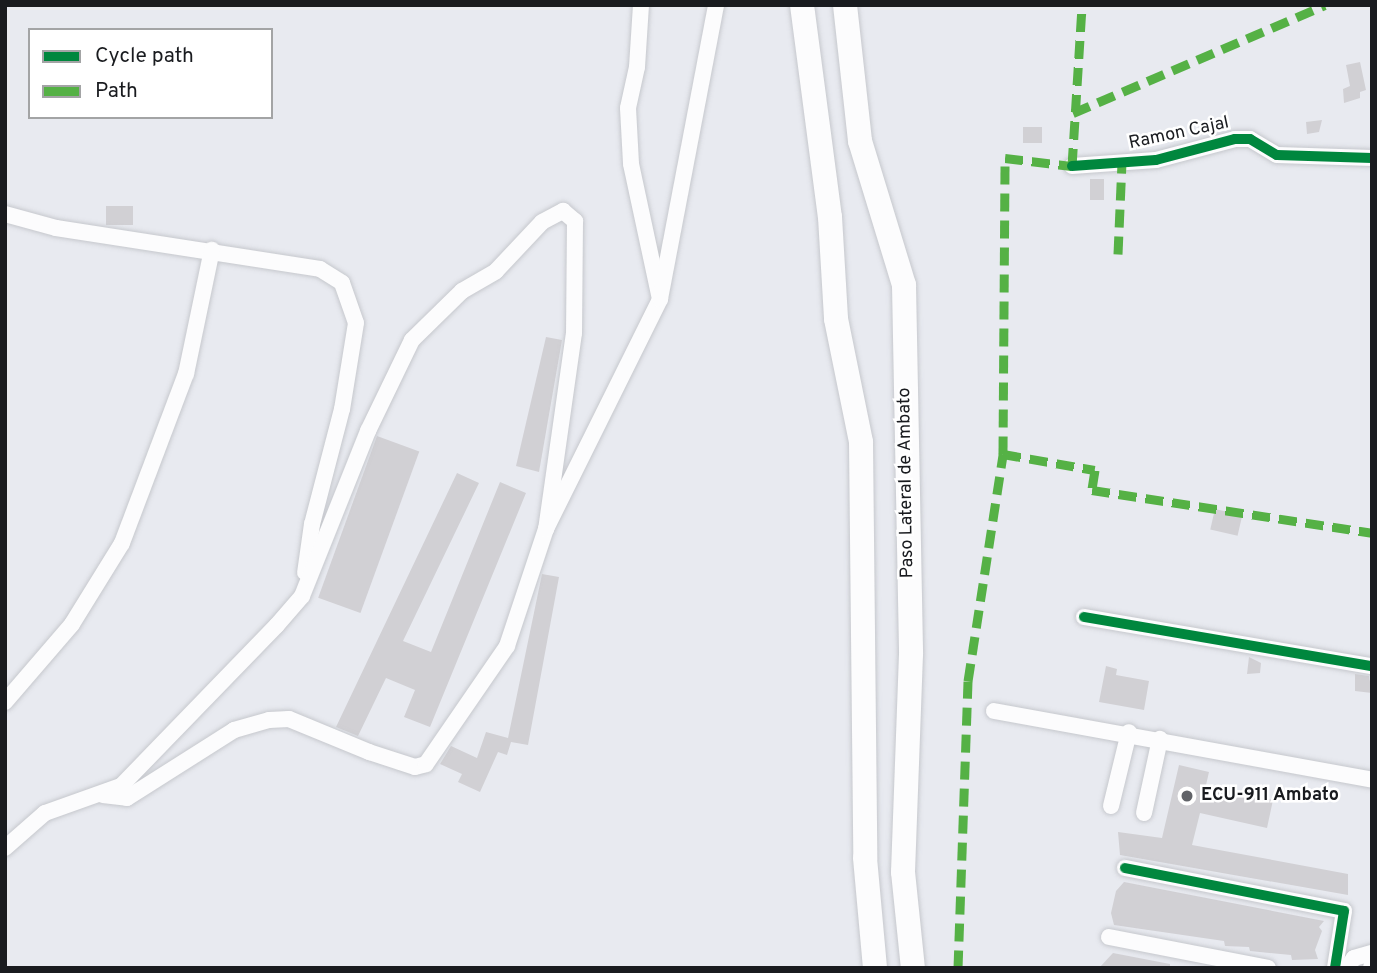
<!DOCTYPE html>
<style>
body{margin:0}
#map{position:relative;width:1377px;height:973px;overflow:hidden;background:#e8eaf0;font-family:Overpass,sans-serif}
div>[style]{position:absolute}
.building>*{inset:0;background:#d1d0d4;transform-origin:0 0}
.roads{filter:drop-shadow(0 0 2px #c6c8cd) drop-shadow(0 0 2px #c6c8cd)}
.minor>*{height:16px;margin:-8px;padding:0 8px;transform-origin:8px;border-radius:8px;background:#fcfcfd}
.highway>*{height:24px;margin:-12px;padding:0 12px;transform-origin:12px;border-radius:12px;background:#fcfcfd}
.quiet>*{height:9px;margin-top:-4.5px;transform-origin:0;background:repeating-linear-gradient(90deg,#55b145 0 18px,transparent 0 27px)}
.cycleway>*{height:10px;margin:-5px;padding:0 5px;transform-origin:5px;border-radius:5px;background:#00873e}
.dots>*{width:19px;height:19px;translate:-50% -50%;box-sizing:border-box;border:4px solid #fff;border-radius:50%}
span{translate:-50% -50%;white-space:nowrap;text-align:center;line-height:1.15;-webkit-text-stroke:5px #fff;paint-order:stroke}
.street-label{font-size:18px;color:#191b1f}
.poi-label{font-size:18px;color:#191b1f;font-weight:700}
.left{translate:0 -50%;text-align:left}
.frame{position:absolute;inset:0;border:7px solid #191b1f;pointer-events:none}
.legend{position:absolute;left:28px;top:28px;width:245px;height:91px;box-sizing:border-box;background:#fff;border:2px solid #a3a4a5;margin:0;padding:9px 12px;list-style:none;font-size:21px;color:#191b1f}
.legend li{display:flex;align-items:center;gap:14px;height:35px}
.legend b{width:35px;border:2px solid #a3a4a5}
</style>
<div id="map">
<div class="building">
<div style="clip-path:polygon(1360px 62px,1366px 90px,1360px 92px,1360px 98px,1344px 103px,1343px 89px,1350px 86px,1346px 65px)"></div>
<div style="clip-path:polygon(1322px 120px,1319px 132px,1307px 134px,1306px 122px)"></div>
<div style="left:1042px;top:127px;width:16px;height:19px;rotate:90deg"></div>
<div style="left:1104px;top:179px;width:21px;height:14px;rotate:90deg"></div>
<div style="left:106px;top:206px;width:27px;height:19px"></div>
<div style="clip-path:polygon(546px 337px,562px 340px,539px 472px,516px 466px)"></div>
<div style="left:377px;top:436px;width:45px;height:172px;rotate:20deg"></div>
<div style="clip-path:polygon(457px 473px,479px 483px,403px 641px,431px 652px,500px 482px,526px 493px,430px 727px,404px 717px,415px 690px,386px 678px,358px 736px,336px 727px)"></div>
<div style="left:1215px;top:509px;width:28px;height:21px;rotate:13deg"></div>
<div style="clip-path:polygon(542px 574px,559px 577px,528px 745px,511px 742px,507px 755px,498px 752px,480px 792px,458px 782px,462px 774px,440px 764px,451px 746px,477px 758px,486px 732px,508px 738px)"></div>
<div style="clip-path:polygon(1249px 657px,1261px 663px,1260px 673px,1247px 674px)"></div>
<div style="clip-path:polygon(1106px 666px,1117px 669px,1116px 675px,1149px 681px,1144px 710px,1099px 702px)"></div>
<div style="clip-path:polygon(1355px 674px,1369px 676px,1372px 693px,1355px 691px)"></div>
<div style="clip-path:polygon(1179px 765px,1209px 772px,1206px 785px,1273px 800px,1267px 828px,1200px 813px,1192px 845px,1348px 874px,1348px 895px,1120px 855px,1118px 832px,1162px 838px)"></div>
<div style="clip-path:polygon(1124px 882px,1324px 921px,1319px 927px,1322px 931px,1315px 950px,1318px 959px,1292px 960px,1291px 955px,1250px 951px,1249px 947px,1225px 946px,1224px 941px,1114px 925px,1111px 913px,1116px 891px)"></div>
<div style="clip-path:polygon(1113px 953px,1170px 964px,1170px 968px,1099px 968px)"></div>
</div>
<div class="roads">
<div class="minor">
<div style="left:641px;top:5px;width:62px;rotate:93.7deg"></div>
<div style="left:637px;top:67px;width:42px;rotate:102.4deg"></div>
<div style="left:628px;top:108px;width:56px;rotate:86.9deg"></div>
<div style="left:631px;top:164px;width:138px;rotate:77.9deg"></div>
<div style="left:1072px;top:166px;width:84px;rotate:-4.1deg"></div>
<div style="left:1156px;top:160px;width:82px;rotate:-14.9deg"></div>
<div style="left:1235px;top:139px;width:15px"></div>
<div style="left:1250px;top:139px;width:31px;rotate:31deg"></div>
<div style="left:1277px;top:155px;width:95px;rotate:1.8deg"></div>
<div style="left:5px;top:214px;width:53px;rotate:15.4deg"></div>
<div style="left:56px;top:228px;width:267px;rotate:8.8deg"></div>
<div style="left:320px;top:269px;width:26px;rotate:32deg"></div>
<div style="left:342px;top:283px;width:42px;rotate:70.7deg"></div>
<div style="left:356px;top:323px;width:87px;rotate:99.2deg"></div>
<div style="left:342px;top:409px;width:119px;rotate:104.6deg"></div>
<div style="left:312px;top:524px;width:49px;rotate:98.1deg"></div>
<div style="left:1084px;top:617px;width:292px;rotate:9.7deg"></div>
<div style="left:5px;top:702px;width:103px;rotate:-49.3deg"></div>
<div style="left:72px;top:624px;width:95px;rotate:-58.3deg"></div>
<div style="left:122px;top:543px;width:181px;rotate:-69.3deg"></div>
<div style="left:186px;top:374px;width:127px;rotate:-78.2deg"></div>
<div style="left:994px;top:711px;width:384px;rotate:10.3deg"></div>
<div style="left:103px;top:795px;width:24px;rotate:7deg"></div>
<div style="left:127px;top:798px;width:127px;rotate:-32.4deg"></div>
<div style="left:234px;top:730px;width:36px;rotate:-16deg"></div>
<div style="left:269px;top:720px;width:20px;rotate:-3deg"></div>
<div style="left:289px;top:719px;width:87px;rotate:22.4deg"></div>
<div style="left:369px;top:752px;width:48px;rotate:18.1deg"></div>
<div style="left:415px;top:767px;width:11px;rotate:-15deg"></div>
<div style="left:426px;top:764px;width:143px;rotate:-55.5deg"></div>
<div style="left:507px;top:646px;width:123px;rotate:-71.6deg"></div>
<div style="left:1111px;top:806px;width:76px;rotate:-76.3deg"></div>
<div style="left:1144px;top:813px;width:76px;rotate:-77.8deg"></div>
<div style="left:5px;top:848px;width:53px;rotate:-41.2deg"></div>
<div style="left:45px;top:813px;width:81px;rotate:-19.6deg"></div>
<div style="left:121px;top:786px;width:224px;rotate:-45.9deg"></div>
<div style="left:277px;top:625px;width:38px;rotate:-49deg"></div>
<div style="left:302px;top:596px;width:178px;rotate:-68.2deg"></div>
<div style="left:368px;top:431px;width:101px;rotate:-64.2deg"></div>
<div style="left:412px;top:340px;width:70px;rotate:-44.4deg"></div>
<div style="left:462px;top:291px;width:39px;rotate:-30deg"></div>
<div style="left:496px;top:271px;width:67px;rotate:-46.8deg"></div>
<div style="left:542px;top:222px;width:24px;rotate:-28deg"></div>
<div style="left:563px;top:211px;width:16px;rotate:40deg"></div>
<div style="left:575px;top:221px;width:112px;rotate:90.5deg"></div>
<div style="left:574px;top:333px;width:198px;rotate:98.1deg"></div>
<div style="left:546px;top:529px;width:257px;rotate:-63.6deg"></div>
<div style="left:660px;top:299px;width:299px;rotate:-79.2deg"></div>
<div style="left:1125px;top:868px;width:223px;rotate:11.1deg"></div>
<div style="left:1344px;top:911px;width:58px;rotate:99deg"></div>
<div style="left:1109px;top:937px;width:162px;rotate:11deg"></div>
<div style="left:1347px;top:968px;width:12px;rotate:-55deg"></div>
<div style="left:1354px;top:958px;width:19px;rotate:-16deg"></div>
<div style="left:1371px;top:968px;width:4px;rotate:-76deg"></div>
</div>
<div class="highway">
<div style="left:802px;top:5px;width:214px;rotate:82.5deg"></div>
<div style="left:830px;top:217px;width:102px;rotate:86.6deg"></div>
<div style="left:836px;top:319px;width:126px;rotate:78.5deg"></div>
<div style="left:861px;top:442px;width:416px;rotate:89.4deg"></div>
<div style="left:865px;top:858px;width:110px;rotate:84.8deg"></div>
<div style="left:845px;top:5px;width:137px;rotate:83.7deg"></div>
<div style="left:860px;top:141px;width:151px;rotate:73deg"></div>
<div style="left:904px;top:285px;width:369px;rotate:88.9deg"></div>
<div style="left:911px;top:654px;width:218px;rotate:92.1deg"></div>
<div style="left:903px;top:872px;width:97px;rotate:84.1deg"></div>
</div>
</div>
<div class="quiet">
<div style="left:1073px;top:113px;width:274px;rotate:-23.2deg"></div>
<div style="left:1118px;top:254px;width:90px;rotate:-87.5deg"></div>
<div style="left:1003px;top:454px;width:93px;rotate:9.9deg"></div>
<div style="left:1095px;top:470px;width:20px;rotate:99deg"></div>
<div style="left:1092px;top:490px;width:283px;rotate:8.7deg"></div>
<div style="left:958px;top:968px;width:287px;rotate:-88deg"></div>
<div style="left:968px;top:681px;width:230px;rotate:-81.2deg"></div>
<div style="left:1003px;top:454px;width:296px;rotate:-89.6deg"></div>
<div style="left:1005px;top:158px;width:67px;rotate:6.8deg"></div>
<div style="left:1072px;top:166px;width:161px;rotate:-86.4deg"></div>
</div>
<div class="cycleway">
<div style="left:1072px;top:166px;width:84px;rotate:-4.1deg"></div>
<div style="left:1156px;top:160px;width:82px;rotate:-14.9deg"></div>
<div style="left:1235px;top:139px;width:15px"></div>
<div style="left:1250px;top:139px;width:31px;rotate:31deg"></div>
<div style="left:1277px;top:155px;width:95px;rotate:1.8deg"></div>
<div style="left:1084px;top:617px;width:292px;rotate:9.7deg"></div>
<div style="left:1125px;top:868px;width:223px;rotate:11.1deg"></div>
<div style="left:1344px;top:911px;width:58px;rotate:99deg"></div>
</div>
<div class="dots">
<div style="left:1187px;top:796px;background:#616368"></div>
</div>
<div class="street-label">
<span style="left:1179px;top:134px;rotate:-12deg">Ramon Cajal</span>
<span style="left:907px;top:483px;rotate:-91deg">Paso Lateral de Ambato</span>
</div>
<div class="poi-label">
<span class="left" style="left:1201px;top:796px">ECU-911 Ambato</span>
</div>
<div class="frame"></div>
<ul class="legend">
<li><b style="height:9px;background:#00873e"></b>Cycle path</li>
<li><b style="height:9px;background:#55b145"></b>Path</li>
</ul>
</div>
